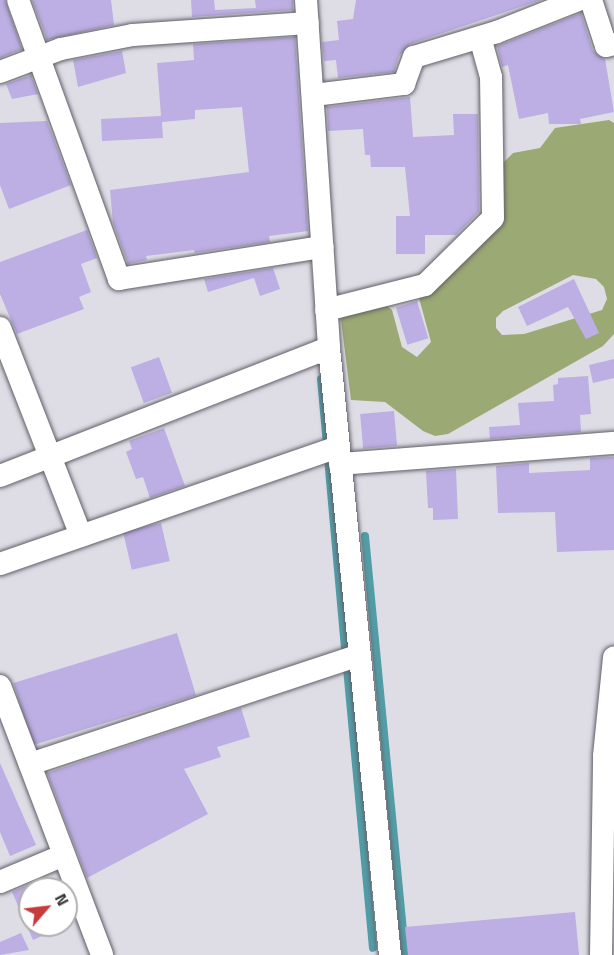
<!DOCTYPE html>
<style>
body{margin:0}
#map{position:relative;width:614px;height:955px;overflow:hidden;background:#dedde6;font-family:"Titillium Web",sans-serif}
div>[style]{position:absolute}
.forest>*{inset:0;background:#9ba974}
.stream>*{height:8px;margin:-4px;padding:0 4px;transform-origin:4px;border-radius:4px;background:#539da6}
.building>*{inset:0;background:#bdaee3;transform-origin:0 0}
.roads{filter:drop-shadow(0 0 2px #605f67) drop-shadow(0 0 2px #605f67)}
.minor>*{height:22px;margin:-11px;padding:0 11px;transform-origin:11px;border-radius:11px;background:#fff}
span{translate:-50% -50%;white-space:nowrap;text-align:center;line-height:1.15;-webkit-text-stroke:5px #fff;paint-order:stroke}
.north{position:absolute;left:18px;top:877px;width:60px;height:60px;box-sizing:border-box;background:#fff;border:2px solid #afafb0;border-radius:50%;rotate:62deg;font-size:16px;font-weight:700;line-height:24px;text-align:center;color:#37373a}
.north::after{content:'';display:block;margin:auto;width:21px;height:27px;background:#c93a3c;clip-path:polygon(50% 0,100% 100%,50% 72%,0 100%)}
</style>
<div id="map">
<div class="forest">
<div style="clip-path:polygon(evenodd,609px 120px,614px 123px,614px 334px,603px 346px,448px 434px,435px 436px,423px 431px,385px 402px,351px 400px,341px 320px,345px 314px,387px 306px,392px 310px,402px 347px,417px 357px,431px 342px,419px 298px,493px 231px,503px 163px,513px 153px,540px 148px,555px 128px,609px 120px,573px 275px,596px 279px,604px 287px,607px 299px,602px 310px,524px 334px,502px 335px,496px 328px,496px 318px,503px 311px,573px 275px)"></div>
</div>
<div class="stream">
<div style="left:321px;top:379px;width:66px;rotate:84.8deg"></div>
<div style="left:328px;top:458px;width:190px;rotate:84.9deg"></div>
<div style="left:365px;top:536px;width:421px;rotate:84.5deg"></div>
<div style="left:347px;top:668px;width:281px;rotate:84.7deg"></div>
</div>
<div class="building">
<div style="clip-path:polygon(0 0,5px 0,22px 49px,0 58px)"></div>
<div style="clip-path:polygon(32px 0,111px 0,114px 25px,47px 40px)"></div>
<div style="clip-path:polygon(191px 0,214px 0,215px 10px,256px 8px,255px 0,293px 0,293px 10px,192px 17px)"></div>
<div style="clip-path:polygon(356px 0,541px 0,410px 44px,399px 56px,394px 72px,338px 78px,336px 60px,324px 61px,322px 42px,339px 40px,337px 21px,353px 19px)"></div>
<div style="clip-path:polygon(581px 13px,593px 51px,605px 59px,614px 112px,580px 119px,581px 124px,549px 124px,548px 113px,519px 119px,508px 65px,502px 67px,497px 46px)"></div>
<div style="clip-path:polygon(295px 37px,308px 231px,269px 236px,270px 242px,195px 253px,194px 250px,146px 256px,147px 260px,128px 264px,113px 223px,110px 190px,249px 172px,242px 107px,195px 110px,195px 119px,162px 122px,163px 138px,102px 141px,101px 119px,161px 116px,157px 63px,194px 60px,193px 44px)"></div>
<div style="clip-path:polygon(122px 51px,126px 73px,78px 87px,73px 60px)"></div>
<div style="clip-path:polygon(31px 75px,38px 94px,12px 99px,6px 84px)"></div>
<div style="clip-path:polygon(410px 97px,413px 137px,454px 135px,453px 114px,478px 114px,479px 212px,456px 235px,425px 235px,425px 254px,396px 254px,396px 216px,410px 216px,405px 167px,371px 167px,370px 155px,365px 155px,363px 129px,328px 131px,327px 107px)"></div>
<div style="clip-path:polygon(47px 121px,71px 185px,9px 209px,0 185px,0 123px)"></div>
<div style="clip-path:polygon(87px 230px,97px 258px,81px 264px,91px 292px,79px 297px,84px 309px,17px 334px,0 294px,0 262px)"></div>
<div style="clip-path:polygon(273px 268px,280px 289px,260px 296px,254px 278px,208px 292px,204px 279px)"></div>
<div style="clip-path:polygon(574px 279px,599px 333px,586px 339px,568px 307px,527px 326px,518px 307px)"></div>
<div style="left:417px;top:301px;width:39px;height:22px;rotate:73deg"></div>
<div style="left:159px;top:357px;width:38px;height:30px;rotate:70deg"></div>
<div style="clip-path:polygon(614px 359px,614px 378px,593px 383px,589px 365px)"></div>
<div style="clip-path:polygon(588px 376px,591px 414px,580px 415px,581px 432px,490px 439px,489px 427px,520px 425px,518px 403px,554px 401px,553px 385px,558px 384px,558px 378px)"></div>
<div style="left:394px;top:411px;width:35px;height:34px;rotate:85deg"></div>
<div style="clip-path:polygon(164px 428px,185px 486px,150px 498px,143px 477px,136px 479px,126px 452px,132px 449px,129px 441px)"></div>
<div style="clip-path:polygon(614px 457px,614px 550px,557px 552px,555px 512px,498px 513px,496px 466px,529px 463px,529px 473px,590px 470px,590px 458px)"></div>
<div style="clip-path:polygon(456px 469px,458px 519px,433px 520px,433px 508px,428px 508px,426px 471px)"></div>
<div style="left:161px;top:523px;width:39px;height:39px;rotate:77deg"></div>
<div style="left:177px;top:633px;width:65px;height:171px;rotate:73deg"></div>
<div style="clip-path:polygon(241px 708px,250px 737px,217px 747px,221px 757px,184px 769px,208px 814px,87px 878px,47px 773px)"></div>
<div style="clip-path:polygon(0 763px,36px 845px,10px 856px,0 832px)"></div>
<div style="clip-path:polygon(39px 880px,43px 889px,30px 889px,30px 925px,59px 925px,60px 928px,33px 940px,12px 892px)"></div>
<div style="clip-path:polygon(575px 912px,579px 955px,408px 955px,405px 927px)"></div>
<div style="clip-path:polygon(21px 933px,29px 950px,0 955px,0 942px)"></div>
</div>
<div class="roads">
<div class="minor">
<div style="left:18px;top:0;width:297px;rotate:70.1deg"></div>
<div style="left:119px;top:279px;width:206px;rotate:-9deg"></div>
<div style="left:306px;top:0;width:349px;rotate:86.2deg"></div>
<div style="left:329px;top:348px;width:610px;rotate:84.26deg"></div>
<div style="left:591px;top:0;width:48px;rotate:71.9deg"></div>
<div style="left:606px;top:46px;width:8px;rotate:-14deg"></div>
<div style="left:0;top:72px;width:65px;rotate:-20.7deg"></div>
<div style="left:61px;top:49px;width:73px;rotate:-11deg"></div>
<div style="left:133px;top:35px;width:175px;rotate:-3.9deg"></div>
<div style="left:314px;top:95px;width:91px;rotate:-7deg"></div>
<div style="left:404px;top:84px;width:29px;rotate:-70deg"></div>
<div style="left:414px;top:57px;width:87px;rotate:-16.8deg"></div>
<div style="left:497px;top:32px;width:87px;rotate:-21.6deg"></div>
<div style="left:326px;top:310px;width:102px;rotate:-14.2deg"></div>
<div style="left:425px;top:285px;width:95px;rotate:-44.6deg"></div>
<div style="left:493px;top:218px;width:141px;rotate:-90.8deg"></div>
<div style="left:491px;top:77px;width:41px;rotate:-105.4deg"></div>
<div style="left:0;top:328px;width:223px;rotate:68.7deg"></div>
<div style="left:340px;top:464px;width:275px;rotate:-4.4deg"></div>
<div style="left:0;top:476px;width:353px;rotate:-21.3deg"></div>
<div style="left:0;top:564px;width:358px;rotate:-19.1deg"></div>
<div style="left:0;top:686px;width:288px;rotate:69.2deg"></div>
<div style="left:30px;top:764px;width:347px;rotate:-18.3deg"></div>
<div style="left:0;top:882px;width:69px;rotate:-22.9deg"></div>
<div style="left:601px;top:955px;width:199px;rotate:-89.1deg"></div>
<div style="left:604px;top:756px;width:99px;rotate:-84.2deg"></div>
</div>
</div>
<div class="north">N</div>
</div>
